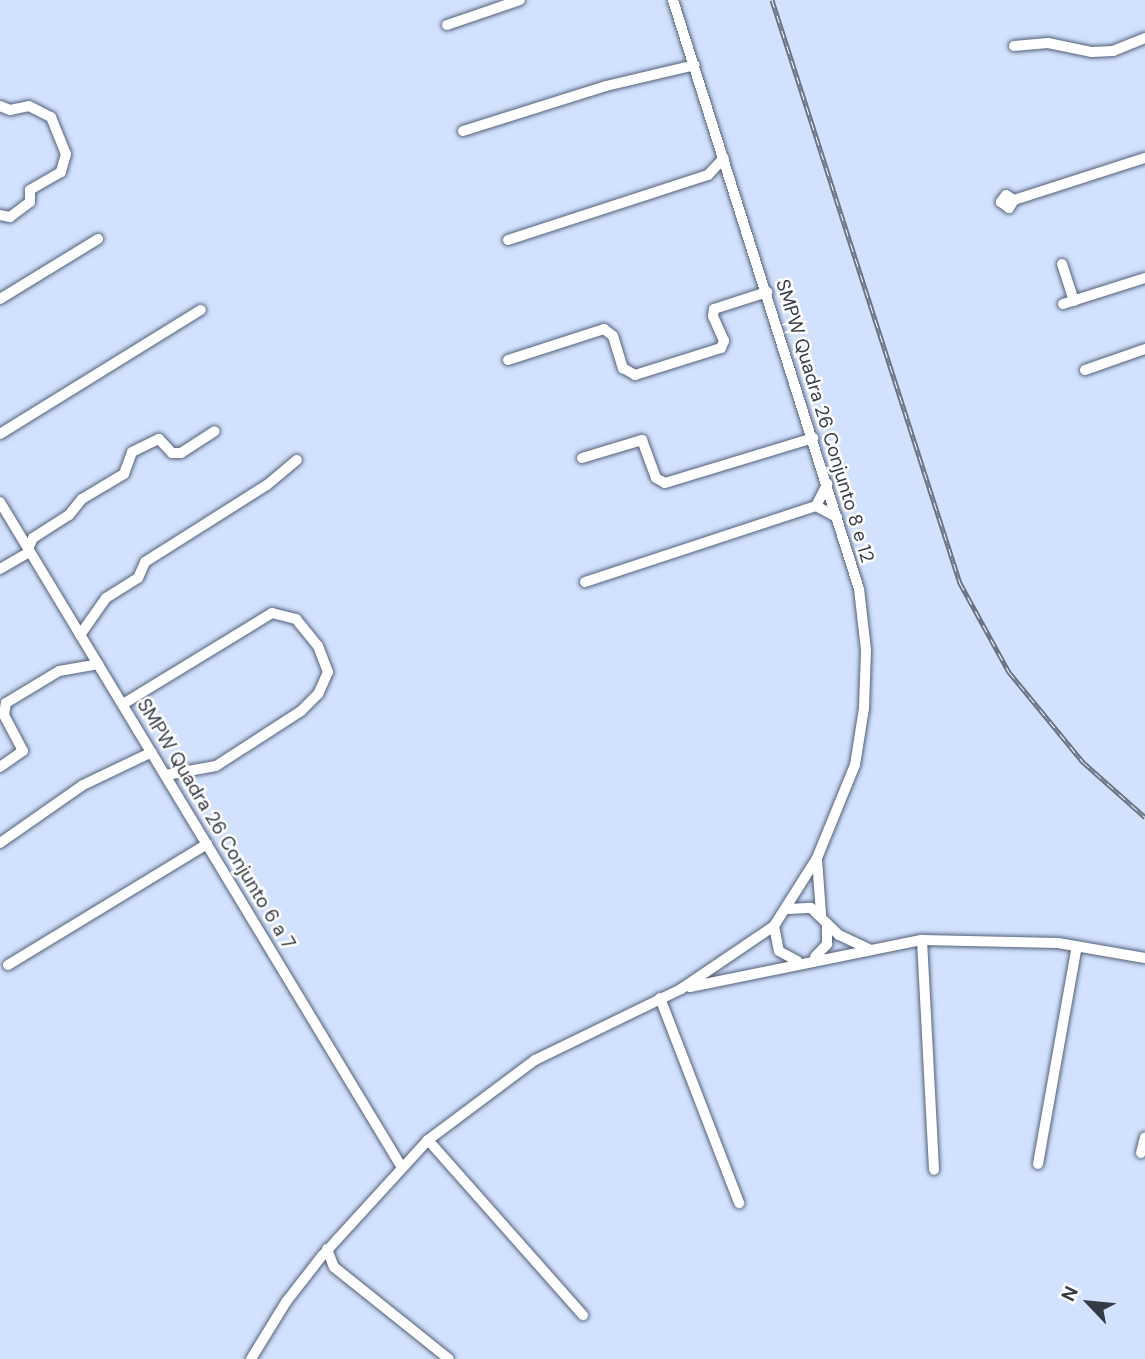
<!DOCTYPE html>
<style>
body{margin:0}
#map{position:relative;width:1145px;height:1359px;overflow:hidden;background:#d2e1fd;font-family:"DM Sans",sans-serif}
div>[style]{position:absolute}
.roads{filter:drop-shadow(0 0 2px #536078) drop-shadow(0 0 2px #536078)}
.minor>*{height:10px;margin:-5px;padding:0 5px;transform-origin:5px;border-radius:5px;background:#fff}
.rail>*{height:5px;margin-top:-2.5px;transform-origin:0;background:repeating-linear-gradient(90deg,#fff 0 8px,#6c7586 0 16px);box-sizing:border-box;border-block:2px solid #6c7586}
span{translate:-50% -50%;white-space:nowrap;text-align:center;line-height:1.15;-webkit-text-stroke:5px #fff;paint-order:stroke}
.street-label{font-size:19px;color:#353b46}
.north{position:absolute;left:1054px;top:1268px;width:70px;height:70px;-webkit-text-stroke:5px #fff;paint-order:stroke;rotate:296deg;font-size:19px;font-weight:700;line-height:28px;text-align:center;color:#353b46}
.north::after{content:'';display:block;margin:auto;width:24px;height:32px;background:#353b46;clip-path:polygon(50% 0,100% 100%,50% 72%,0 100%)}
</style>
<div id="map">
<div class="roads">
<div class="minor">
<div style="left:447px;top:25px;width:77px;rotate:-18.9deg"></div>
<div style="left:1014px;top:46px;width:34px;rotate:-5deg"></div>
<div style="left:1048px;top:43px;width:45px;rotate:11.6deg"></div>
<div style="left:1092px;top:52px;width:21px;rotate:-3deg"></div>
<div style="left:1113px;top:51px;width:35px;rotate:-22deg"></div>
<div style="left:0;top:106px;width:11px;rotate:22deg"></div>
<div style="left:10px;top:110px;width:19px;rotate:-12deg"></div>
<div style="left:29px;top:106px;width:25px;rotate:27deg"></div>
<div style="left:51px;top:117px;width:40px;rotate:68deg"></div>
<div style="left:66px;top:154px;width:19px;rotate:106deg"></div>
<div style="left:61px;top:172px;width:36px;rotate:150deg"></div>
<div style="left:30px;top:190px;width:12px;rotate:90deg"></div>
<div style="left:30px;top:202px;width:25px;rotate:143deg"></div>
<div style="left:10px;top:217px;width:10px;rotate:-169deg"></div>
<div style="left:463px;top:131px;width:150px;rotate:-17.5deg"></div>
<div style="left:606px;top:86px;width:91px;rotate:-13.3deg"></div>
<div style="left:1014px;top:200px;width:9px;rotate:-148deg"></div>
<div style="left:1006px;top:195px;width:9px;rotate:126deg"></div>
<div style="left:1001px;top:202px;width:10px;rotate:37deg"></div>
<div style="left:1009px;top:208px;width:9px;rotate:-58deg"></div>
<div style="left:1014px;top:200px;width:138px;rotate:-17.8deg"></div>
<div style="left:508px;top:240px;width:210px;rotate:-18deg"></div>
<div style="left:708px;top:175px;width:23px;rotate:-47deg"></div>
<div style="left:1062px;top:264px;width:39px;rotate:72deg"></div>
<div style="left:0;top:299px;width:115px;rotate:-31.5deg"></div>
<div style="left:1063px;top:304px;width:86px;rotate:-17.6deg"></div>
<div style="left:508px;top:360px;width:101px;rotate:-17.9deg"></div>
<div style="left:604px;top:329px;width:11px;rotate:38deg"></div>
<div style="left:613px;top:336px;width:34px;rotate:73deg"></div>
<div style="left:623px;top:368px;width:14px;rotate:30deg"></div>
<div style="left:635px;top:375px;width:90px;rotate:-17.4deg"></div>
<div style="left:721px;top:348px;width:8px;rotate:-67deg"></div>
<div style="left:724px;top:341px;width:27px;rotate:-114deg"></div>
<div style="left:713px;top:316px;width:7px;rotate:-82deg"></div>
<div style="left:714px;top:309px;width:56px;rotate:-17.8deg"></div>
<div style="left:1085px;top:370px;width:64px;rotate:-19.3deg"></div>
<div style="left:0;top:434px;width:236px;rotate:-31.7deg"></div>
<div style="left:582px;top:458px;width:63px;rotate:-16.7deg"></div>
<div style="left:642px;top:440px;width:40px;rotate:69.8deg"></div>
<div style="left:656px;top:478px;width:10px;rotate:29deg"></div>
<div style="left:665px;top:483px;width:155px;rotate:-16.9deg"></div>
<div style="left:0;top:502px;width:776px;rotate:58.87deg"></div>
<div style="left:816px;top:506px;width:25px;rotate:-63deg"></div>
<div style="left:28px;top:549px;width:12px;rotate:-66deg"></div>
<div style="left:33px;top:538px;width:43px;rotate:-32.6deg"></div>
<div style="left:69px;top:515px;width:21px;rotate:-51deg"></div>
<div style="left:82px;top:499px;width:49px;rotate:-30.8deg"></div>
<div style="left:124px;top:474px;width:23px;rotate:-70deg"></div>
<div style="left:132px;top:452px;width:30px;rotate:-26deg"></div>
<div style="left:159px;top:439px;width:19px;rotate:47deg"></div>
<div style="left:172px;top:453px;width:9px"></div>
<div style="left:181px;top:453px;width:40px;rotate:-32.9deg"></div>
<div style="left:0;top:569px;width:34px;rotate:-30deg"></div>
<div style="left:585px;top:582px;width:243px;rotate:-18.2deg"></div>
<div style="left:816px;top:506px;width:24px;rotate:28deg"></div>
<div style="left:80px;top:635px;width:45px;rotate:-54.9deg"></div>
<div style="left:106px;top:598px;width:38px;rotate:-32deg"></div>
<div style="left:138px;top:578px;width:17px;rotate:-66deg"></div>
<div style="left:145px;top:562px;width:144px;rotate:-32.3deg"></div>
<div style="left:267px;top:485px;width:39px;rotate:-40deg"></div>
<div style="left:123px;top:704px;width:175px;rotate:-31.4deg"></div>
<div style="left:272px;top:613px;width:25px;rotate:14deg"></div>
<div style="left:296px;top:619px;width:35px;rotate:51deg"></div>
<div style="left:318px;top:646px;width:28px;rotate:69deg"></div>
<div style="left:328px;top:672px;width:24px;rotate:114deg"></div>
<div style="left:318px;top:694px;width:24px;rotate:135deg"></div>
<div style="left:301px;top:711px;width:101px;rotate:147.1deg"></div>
<div style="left:216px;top:766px;width:51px;rotate:169.8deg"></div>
<div style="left:0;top:767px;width:28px;rotate:-35deg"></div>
<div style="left:23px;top:751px;width:41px;rotate:-117.8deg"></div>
<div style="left:4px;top:715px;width:12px;rotate:-81deg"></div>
<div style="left:6px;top:703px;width:62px;rotate:-31.1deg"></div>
<div style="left:59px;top:671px;width:40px;rotate:-10deg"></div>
<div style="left:0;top:843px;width:101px;rotate:-34.9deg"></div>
<div style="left:83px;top:785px;width:76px;rotate:-25.6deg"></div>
<div style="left:817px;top:859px;width:55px;rotate:85.8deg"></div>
<div style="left:789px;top:909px;width:22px;rotate:-3deg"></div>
<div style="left:811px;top:908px;width:39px;rotate:44deg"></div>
<div style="left:839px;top:935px;width:33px;rotate:25deg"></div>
<div style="left:774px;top:926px;width:25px;rotate:79deg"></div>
<div style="left:779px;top:951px;width:21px;rotate:29deg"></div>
<div style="left:922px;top:940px;width:230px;rotate:87deg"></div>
<div style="left:815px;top:957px;width:18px;rotate:-47deg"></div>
<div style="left:827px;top:944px;width:20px;rotate:-90deg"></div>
<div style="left:8px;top:965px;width:233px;rotate:-31.3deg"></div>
<div style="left:690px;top:987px;width:237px;rotate:-11.5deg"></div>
<div style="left:922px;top:940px;width:136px;rotate:1.3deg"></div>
<div style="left:1058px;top:943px;width:88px;rotate:9.8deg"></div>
<div style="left:660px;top:998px;width:220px;rotate:68.9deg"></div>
<div style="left:428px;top:1140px;width:234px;rotate:48.5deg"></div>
<div style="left:1141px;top:1153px;width:16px;rotate:-76deg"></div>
<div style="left:1038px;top:1164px;width:221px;rotate:-79.9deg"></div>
<div style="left:327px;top:1249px;width:19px;rotate:69deg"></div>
<div style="left:334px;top:1267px;width:147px;rotate:38.7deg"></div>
<div style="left:251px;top:1359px;width:67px;rotate:-58.4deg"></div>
<div style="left:286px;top:1302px;width:58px;rotate:-52deg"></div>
<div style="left:322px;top:1256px;width:157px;rotate:-47.6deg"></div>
<div style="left:428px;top:1140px;width:134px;rotate:-36.8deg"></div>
<div style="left:535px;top:1060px;width:162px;rotate:-25.9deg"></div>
<div style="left:681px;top:989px;width:112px;rotate:-34.1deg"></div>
<div style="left:774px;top:926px;width:80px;rotate:-57.7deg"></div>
<div style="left:817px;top:858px;width:100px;rotate:-67.8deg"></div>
<div style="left:855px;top:765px;width:58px;rotate:-81deg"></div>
<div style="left:864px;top:708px;width:58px;rotate:-88deg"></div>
<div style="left:866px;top:650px;width:61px;rotate:-96.5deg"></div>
<div style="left:859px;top:589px;width:618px;rotate:-107.53deg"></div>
</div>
</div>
<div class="rail">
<div style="left:772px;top:0;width:613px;rotate:72.13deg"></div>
<div style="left:960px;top:583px;width:102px;rotate:61.2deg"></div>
<div style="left:1009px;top:672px;width:117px;rotate:50.6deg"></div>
<div style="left:1083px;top:762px;width:83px;rotate:41.6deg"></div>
</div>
<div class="street-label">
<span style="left:825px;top:421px;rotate:73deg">SMPW Quadra 26 Conjunto 8 e 12</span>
<span style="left:216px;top:824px;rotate:59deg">SMPW Quadra 26 Conjunto 6 a 7</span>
</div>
<div class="north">N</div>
</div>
